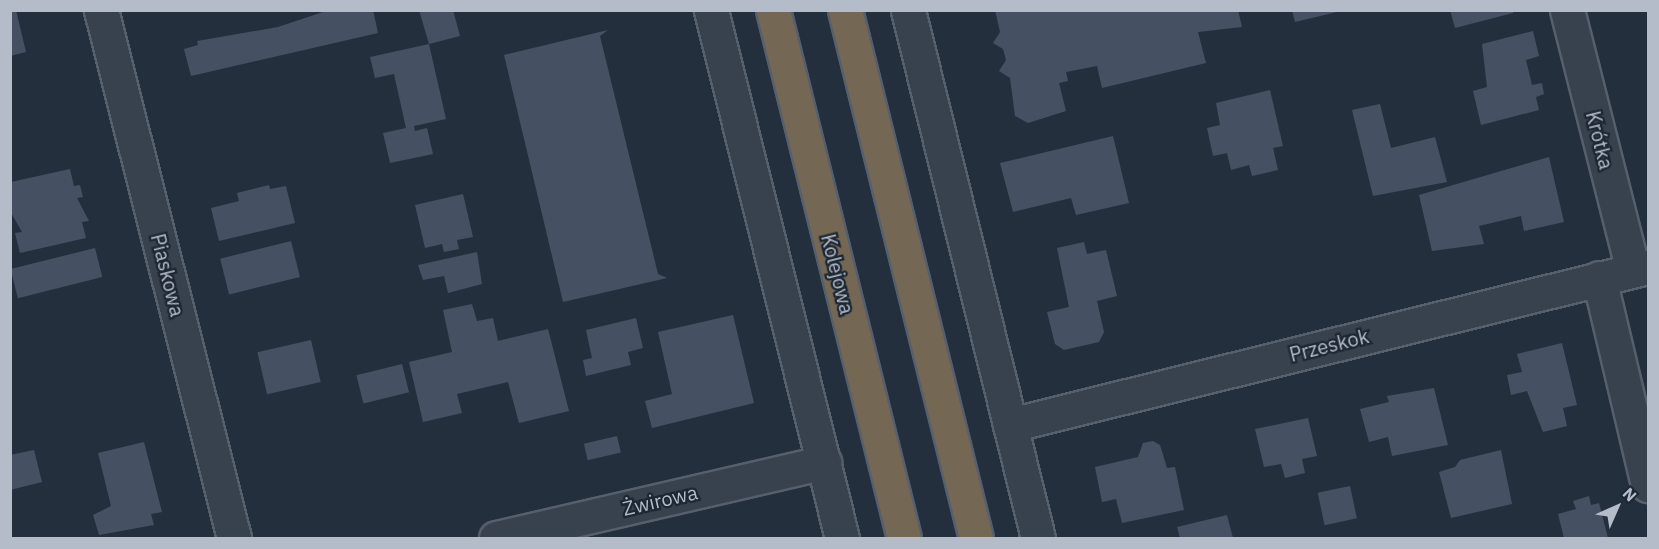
<!DOCTYPE html>
<html>
<head>
<meta charset="utf-8">
<style>
	body { margin:0 }
	#map { position:relative; width:1659px; height:549px; overflow:hidden; background:#242f3e; font-family:"IBM Plex Sans",sans-serif }
	div>[style] { position:absolute }
	.building>* { inset:0; background:#455162; transform-origin:0 0 }
	.roads { filter:drop-shadow(2px 0 #565f6c) drop-shadow(-2px 0 #565f6c) drop-shadow(0 2px #565f6c) drop-shadow(0 -2px #565f6c) }
	.minor>* { height:33px; margin:-16.5px; padding:0 16.5px; transform-origin:16.5px; border-radius:16.5px; background:#38414e }
	.highway>* { height:33px; margin:-16.5px; padding:0 16.5px; transform-origin:16.5px; border-radius:16.5px; background:#746855 }
	span { translate:-50% -50%; white-space:nowrap; text-align:center; line-height:1.15; -webkit-text-stroke:4.5px #1d2633; paint-order:stroke }
	.street-label { font-size:20px; color:#b4bcc9 }
	.frame { position:absolute; inset:0; border:12px solid #b4bcc9; pointer-events:none }
	.north { position:absolute; left:1587px; top:477px; width:60px; height:60px; -webkit-text-stroke:4px #1d2633; paint-order:stroke; rotate:45deg; font-size:16px; font-weight:700; line-height:24px; text-align:center; color:#b4bcc9 }
	.north::after { content:''; display:block; margin:auto; width:21px; height:27px; background:#b4bcc9; clip-path:polygon(50% 0,100% 100%,50% 72%,0 100%) }
</style>
</head>
<body>
<div id="map">
	<div class="building">
		<i style="clip-path:polygon(10px 10px,16px 10px,26px 52px,10px 56px)"></i>
		<i style="clip-path:polygon(329px 10px,373px 10px,378px 33px,191px 76px,184px 49px,198px 45px,197px 41px,278px 27px)"></i>
		<i style="clip-path:polygon(419px 10px,453px 10px,460px 36px,429px 44px)"></i>
		<i style="clip-path:polygon(995px 10px,1238px 10px,1242px 27px,1198px 32px,1206px 63px,1102px 88px,1097px 66px,1066px 72px,1068px 81px,1059px 83px,1066px 111px,1028px 123px,1015px 116px,1010px 78px,999px 71px,1006px 60px,1003px 49px,993px 43px,1000px 32px)"></i>
		<i style="clip-path:polygon(1292px 10px,1341px 10px,1341px 11px,1295px 22px)"></i>
		<i style="clip-path:polygon(1450px 10px,1513px 10px,1513px 13px,1455px 28px)"></i>
		<i style="clip-path:polygon(608px 30px,600px 36px,658px 274px,667px 278px,563px 302px,504px 55px)"></i>
		<i style="clip-path:polygon(1533px 31px,1539px 56px,1526px 60px,1532px 85px,1542px 83px,1544px 94px,1536px 97px,1539px 110px,1481px 125px,1473px 91px,1487px 87px,1482px 44px)"></i>
		<i style="clip-path:polygon(429px 44px,446px 119px,414px 126px,415px 131px,427px 128px,433px 154px,390px 163px,383px 133px,406px 128px,394px 74px,375px 78px,370px 57px)"></i>
		<i style="clip-path:polygon(1270px 90px,1283px 146px,1273px 148px,1278px 170px,1252px 176px,1249px 165px,1231px 170px,1227px 153px,1213px 156px,1207px 128px,1220px 125px,1216px 103px)"></i>
		<i style="clip-path:polygon(1380px 104px,1391px 148px,1435px 137px,1447px 182px,1373px 196px,1352px 110px)"></i>
		<i style="clip-path:polygon(1113px 136px,1129px 203px,1076px 215px,1071px 198px,1013px 212px,1000px 163px)"></i>
		<i style="clip-path:polygon(1549px 157px,1564px 222px,1524px 231px,1521px 216px,1479px 226px,1484px 244px,1432px 251px,1419px 195px)"></i>
		<i style="clip-path:polygon(70px 169px,74px 186px,80px 185px,83px 197px,77px 198px,89px 221px,82px 222px,86px 238px,20px 253px,15px 233px,22px 232px,10px 211px,11px 182px)"></i>
		<i style="clip-path:polygon(269px 185px,270px 189px,286px 186px,295px 223px,219px 241px,211px 208px,239px 201px,237px 193px)"></i>
		<i style="clip-path:polygon(463px 194px,473px 237px,457px 240px,459px 249px,444px 252px,442px 244px,425px 248px,415px 205px)"></i>
		<i style="left:291px;top:241px;width:37px;height:73px;rotate:76deg"></i>
		<i style="clip-path:polygon(1084px 242px,1087px 254px,1106px 250px,1117px 296px,1097px 301px,1104px 332px,1099px 342px,1064px 350px,1055px 344px,1047px 312px,1069px 307px,1057px 248px)"></i>
		<i style="left:95px;top:248px;width:30px;height:87px;rotate:76deg"></i>
		<i style="clip-path:polygon(477px 252px,482px 284px,448px 293px,444px 276px,423px 280px,418px 265px)"></i>
		<i style="clip-path:polygon(472px 304px,477px 321px,493px 318px,498px 341px,548px 329px,569px 411px,519px 423px,508px 382px,457px 394px,462px 413px,423px 422px,409px 362px,452px 352px,443px 310px)"></i>
		<i style="clip-path:polygon(733px 315px,754px 403px,652px 428px,645px 401px,672px 394px,658px 332px)"></i>
		<i style="clip-path:polygon(636px 318px,643px 348px,628px 352px,631px 365px,586px 376px,583px 360px,592px 358px,586px 330px)"></i>
		<i style="left:311px;top:340px;width:43px;height:55px;rotate:77deg"></i>
		<i style="clip-path:polygon(1562px 343px,1577px 405px,1563px 408px,1567px 426px,1543px 432px,1527px 391px,1511px 395px,1507px 375px,1522px 372px,1517px 354px)"></i>
		<i style="left:402px;top:364px;width:29px;height:47px;rotate:76deg"></i>
		<i style="clip-path:polygon(1434px 388px,1448px 445px,1392px 456px,1388px 437px,1369px 442px,1360px 409px,1389px 402px,1387px 396px)"></i>
		<i style="clip-path:polygon(1308px 418px,1317px 456px,1302px 459px,1305px 473px,1285px 478px,1281px 464px,1264px 467px,1255px 429px)"></i>
		<i style="left:617px;top:436px;width:17px;height:34px;rotate:77deg"></i>
		<i style="clip-path:polygon(1153px 441px,1160px 445px,1167px 468px,1175px 467px,1184px 510px,1122px 523px,1116px 499px,1102px 502px,1095px 467px,1138px 457px,1143px 443px)"></i>
		<i style="clip-path:polygon(144px 442px,162px 512px,151px 514px,154px 525px,99px 535px,93px 515px,111px 506px,98px 453px)"></i>
		<i style="clip-path:polygon(34px 450px,42px 482px,10px 490px,10px 455px)"></i>
		<i style="clip-path:polygon(1501px 450px,1512px 504px,1451px 518px,1439px 472px,1455px 467px,1460px 460px)"></i>
		<i style="left:1350px;top:486px;width:33px;height:33px;rotate:78deg"></i>
		<i style="clip-path:polygon(1589px 496px,1591px 505px,1599px 503px,1608px 538px,1564px 538px,1558px 514px,1576px 509px,1573px 501px)"></i>
		<i style="clip-path:polygon(1227px 515px,1233px 538px,1180px 538px,1177px 527px)"></i>
	</div>
	<div class="roads">
		<div class="minor">
			<i style="left:101px;top:10px;width:544px;rotate:75.86deg"></i>
			<i style="left:711px;top:10px;width:544px;rotate:76.07deg"></i>
			<i style="left:908px;top:10px;width:544px;rotate:76.17deg"></i>
			<i style="left:1567px;top:10px;width:268px;rotate:75.8deg"></i>
			<i style="left:1599px;top:278px;width:213px;rotate:76.7deg"></i>
			<i style="left:1010px;top:425px;width:657px;rotate:-13.91deg"></i>
			<i style="left:496px;top:538px;width:337px;rotate:-13deg"></i>
		</div>
		<div class="highway">
			<i style="left:773px;top:10px;width:544px;rotate:76.07deg"></i>
			<i style="left:845px;top:10px;width:544px;rotate:76.07deg"></i>
		</div>
	</div>
	<div class="street-label">
		<span style="left:1600px;top:140px;rotate:76deg">Krótka</span>
		<span style="left:838px;top:274px;rotate:76deg">Kolejowa</span>
		<span style="left:168px;top:275px;rotate:76deg">Piaskowa</span>
		<span style="left:1329px;top:345px;rotate:-14deg">Przeskok</span>
		<span style="left:660px;top:500px;rotate:-13deg">Żwirowa</span>
	</div>
	<div class="frame"></div>
	<div class="north">N</div>
</div>
</body>
</html>
